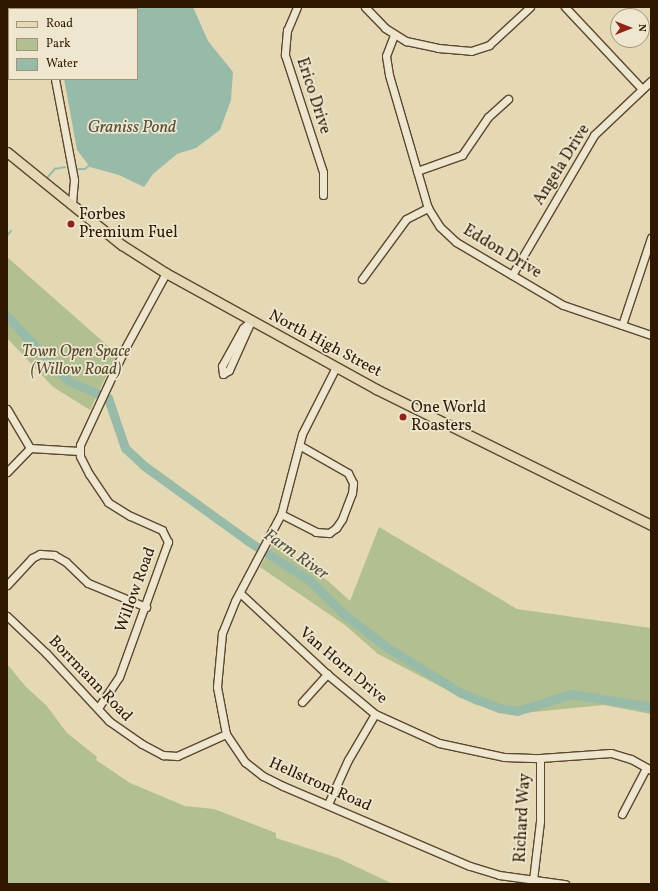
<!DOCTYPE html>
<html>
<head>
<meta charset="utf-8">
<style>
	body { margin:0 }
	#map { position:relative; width:658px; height:891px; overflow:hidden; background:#e5d8b5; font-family:Vollkorn,serif }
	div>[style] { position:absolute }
	.green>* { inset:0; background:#b2bf90 }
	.water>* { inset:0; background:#97bba8 }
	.stream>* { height:1.5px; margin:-0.75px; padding:0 0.75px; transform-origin:0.75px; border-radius:0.75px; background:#97bba8 }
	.river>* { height:9px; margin:-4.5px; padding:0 4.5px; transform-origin:4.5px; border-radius:4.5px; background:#97bba8 }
	.roads { filter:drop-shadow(1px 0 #5c472d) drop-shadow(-1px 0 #5c472d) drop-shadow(0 1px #5c472d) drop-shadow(0 -1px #5c472d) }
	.minor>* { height:7px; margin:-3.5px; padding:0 3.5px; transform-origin:3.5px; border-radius:3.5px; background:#eee6cf }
	.major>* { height:9px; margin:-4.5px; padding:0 4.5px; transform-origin:4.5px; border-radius:4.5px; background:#e5d8b5 }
	.dots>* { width:11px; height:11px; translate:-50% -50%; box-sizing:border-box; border:2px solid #eee6cf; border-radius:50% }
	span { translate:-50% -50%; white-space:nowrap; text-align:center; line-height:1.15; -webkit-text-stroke:3.5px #eee6cf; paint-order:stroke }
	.street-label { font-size:16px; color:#2f1700 }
	.poi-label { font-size:16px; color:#2f1700 }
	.left { translate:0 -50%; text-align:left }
	.park-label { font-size:16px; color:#56492b; font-style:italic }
	.water-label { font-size:17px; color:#53503b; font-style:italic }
	.frame { position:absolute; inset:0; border:8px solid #2f1700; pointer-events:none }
	.legend { position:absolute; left:8px; top:8px; width:130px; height:72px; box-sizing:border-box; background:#eee6cf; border:1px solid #a2937c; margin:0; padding:5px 7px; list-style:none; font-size:12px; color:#2f1700 }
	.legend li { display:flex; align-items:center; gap:8px; height:20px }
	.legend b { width:20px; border:1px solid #a2937c }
	.north { position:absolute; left:610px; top:8px; width:40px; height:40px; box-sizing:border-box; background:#eee6cf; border:1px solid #a2937c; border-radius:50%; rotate:90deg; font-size:11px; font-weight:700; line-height:16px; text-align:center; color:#2f1700 }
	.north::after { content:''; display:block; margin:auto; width:14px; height:18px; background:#8f2418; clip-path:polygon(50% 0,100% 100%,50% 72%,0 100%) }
</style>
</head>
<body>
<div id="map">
	<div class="green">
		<i style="clip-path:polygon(7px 257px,117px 354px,90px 410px,53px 387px,7px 338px)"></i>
		<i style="clip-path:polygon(379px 527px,517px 609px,651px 628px,651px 714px,604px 705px,523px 713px,476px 705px,378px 654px,345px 625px,260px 567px,274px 542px,328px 581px,350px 601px)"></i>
		<i style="clip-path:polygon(7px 664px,26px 687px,46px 705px,67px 733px,97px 757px,96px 760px,130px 783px,185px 806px,214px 809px,276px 833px,276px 838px,338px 858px,393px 884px,7px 884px)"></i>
	</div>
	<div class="water">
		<i style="clip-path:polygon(62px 7px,193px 7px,208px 41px,233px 72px,231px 100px,220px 130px,196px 148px,177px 154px,153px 174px,144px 187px,119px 175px,90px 167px,77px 150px,64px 79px,137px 79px,137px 9px,60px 9px)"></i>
	</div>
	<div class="stream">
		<i style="left:77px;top:169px;width:8px"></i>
		<i style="left:85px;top:169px;width:5px;rotate:-37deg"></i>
		<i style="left:48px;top:177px;width:11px;rotate:-49deg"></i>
		<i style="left:55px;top:169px;width:10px;rotate:-11deg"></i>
		<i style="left:7px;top:236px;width:6px;rotate:-51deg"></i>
	</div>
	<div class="river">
		<i style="left:7px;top:316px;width:78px;rotate:47.1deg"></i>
		<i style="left:60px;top:373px;width:12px;rotate:42deg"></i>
		<i style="left:69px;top:381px;width:43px;rotate:23.6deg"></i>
		<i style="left:108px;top:398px;width:53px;rotate:71.2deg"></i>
		<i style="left:125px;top:448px;width:25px;rotate:43deg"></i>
		<i style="left:143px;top:465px;width:130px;rotate:35.9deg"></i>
		<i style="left:248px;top:541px;width:72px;rotate:32.6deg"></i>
		<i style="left:309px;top:580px;width:50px;rotate:44.2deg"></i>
		<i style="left:345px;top:615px;width:54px;rotate:37.5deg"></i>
		<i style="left:388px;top:648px;width:86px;rotate:31.7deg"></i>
		<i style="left:461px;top:693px;width:41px;rotate:21.5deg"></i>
		<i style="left:499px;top:708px;width:18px;rotate:9deg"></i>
		<i style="left:517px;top:711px;width:57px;rotate:-17.5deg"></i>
		<i style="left:571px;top:694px;width:81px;rotate:9.2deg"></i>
	</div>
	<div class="roads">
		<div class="minor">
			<i style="left:37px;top:7px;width:2px;rotate:63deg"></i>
			<i style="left:297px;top:7px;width:25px;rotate:113deg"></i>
			<i style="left:287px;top:30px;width:25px;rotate:95deg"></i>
			<i style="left:285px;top:55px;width:123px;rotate:72deg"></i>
			<i style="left:323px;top:172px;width:23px;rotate:90deg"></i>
			<i style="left:365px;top:7px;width:29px;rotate:46deg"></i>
			<i style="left:385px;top:28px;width:25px;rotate:32deg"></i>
			<i style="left:406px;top:41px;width:33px;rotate:12deg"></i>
			<i style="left:438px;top:48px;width:33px;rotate:5deg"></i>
			<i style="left:471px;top:51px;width:19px;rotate:-18deg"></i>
			<i style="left:489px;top:45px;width:56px;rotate:-42.8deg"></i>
			<i style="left:565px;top:7px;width:112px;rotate:46.8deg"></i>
			<i style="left:394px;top:35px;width:22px;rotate:111deg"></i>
			<i style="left:386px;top:56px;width:19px;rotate:81deg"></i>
			<i style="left:389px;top:75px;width:139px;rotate:73.7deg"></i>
			<i style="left:428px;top:208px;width:22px;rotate:58deg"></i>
			<i style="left:440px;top:227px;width:22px;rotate:43deg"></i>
			<i style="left:456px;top:242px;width:124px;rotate:30.5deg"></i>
			<i style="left:563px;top:305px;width:93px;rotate:18.8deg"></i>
			<i style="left:55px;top:79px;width:103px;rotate:79.3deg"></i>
			<i style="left:74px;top:180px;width:25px;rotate:95deg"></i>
			<i style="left:417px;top:171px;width:48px;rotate:-19.6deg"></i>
			<i style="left:462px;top:155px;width:46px;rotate:-55.6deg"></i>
			<i style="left:488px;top:117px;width:27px;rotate:-42deg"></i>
			<i style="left:512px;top:275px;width:162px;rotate:-59.6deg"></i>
			<i style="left:594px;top:135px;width:79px;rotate:-43.5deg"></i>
			<i style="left:362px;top:279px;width:74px;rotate:-53.7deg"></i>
			<i style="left:406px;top:219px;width:25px;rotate:-27deg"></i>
			<i style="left:251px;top:321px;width:54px;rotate:114.2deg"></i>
			<i style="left:229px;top:370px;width:7px;rotate:146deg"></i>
			<i style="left:223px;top:374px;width:8px;rotate:-97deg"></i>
			<i style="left:222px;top:366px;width:43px;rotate:-61.1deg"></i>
			<i style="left:243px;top:328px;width:11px;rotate:-41deg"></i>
			<i style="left:622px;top:325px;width:92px;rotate:-71.6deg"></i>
			<i style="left:336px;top:367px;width:75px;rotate:116.9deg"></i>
			<i style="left:302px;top:434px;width:83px;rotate:104.7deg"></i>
			<i style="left:281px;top:514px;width:98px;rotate:117.9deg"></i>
			<i style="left:235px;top:601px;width:35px;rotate:112deg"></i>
			<i style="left:222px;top:633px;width:54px;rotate:95.3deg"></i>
			<i style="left:217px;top:687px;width:48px;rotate:79.2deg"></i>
			<i style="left:226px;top:734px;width:34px;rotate:56deg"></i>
			<i style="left:245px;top:762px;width:23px;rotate:38deg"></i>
			<i style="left:263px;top:776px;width:22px;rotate:27deg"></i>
			<i style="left:283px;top:786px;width:203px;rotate:23.2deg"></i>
			<i style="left:470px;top:866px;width:30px;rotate:17deg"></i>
			<i style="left:499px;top:875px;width:67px;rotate:7.8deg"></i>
			<i style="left:7px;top:409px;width:45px;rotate:59.5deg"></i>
			<i style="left:30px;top:448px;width:49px;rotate:3.5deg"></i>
			<i style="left:7px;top:472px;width:33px;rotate:-46deg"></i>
			<i style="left:281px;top:514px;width:39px;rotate:27deg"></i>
			<i style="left:316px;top:532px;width:13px;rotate:4deg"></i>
			<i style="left:329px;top:533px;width:9px;rotate:-36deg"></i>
			<i style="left:336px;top:528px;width:11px;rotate:-56deg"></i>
			<i style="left:342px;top:519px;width:28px;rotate:-69deg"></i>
			<i style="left:352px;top:493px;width:10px;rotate:-84deg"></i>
			<i style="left:353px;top:483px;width:11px;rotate:-117deg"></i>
			<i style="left:348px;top:473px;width:56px;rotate:-150.3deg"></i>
			<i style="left:7px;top:585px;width:37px;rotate:-47deg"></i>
			<i style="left:32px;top:558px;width:9px;rotate:-27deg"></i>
			<i style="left:40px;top:554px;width:14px;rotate:4deg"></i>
			<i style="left:54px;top:555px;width:14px;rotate:30deg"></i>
			<i style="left:66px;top:562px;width:30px;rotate:44deg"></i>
			<i style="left:88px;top:583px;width:63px;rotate:22.5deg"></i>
			<i style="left:240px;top:593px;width:119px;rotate:43deg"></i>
			<i style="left:327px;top:674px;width:62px;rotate:39.8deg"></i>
			<i style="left:375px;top:714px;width:70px;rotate:24.4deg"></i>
			<i style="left:439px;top:743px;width:66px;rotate:12.2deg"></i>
			<i style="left:504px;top:757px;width:36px;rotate:2deg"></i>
			<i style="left:540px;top:758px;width:71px;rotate:-4deg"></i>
			<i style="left:611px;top:753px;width:21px;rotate:17deg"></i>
			<i style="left:631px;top:759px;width:23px;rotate:29deg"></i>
			<i style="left:7px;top:616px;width:54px;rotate:43.5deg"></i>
			<i style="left:46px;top:653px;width:93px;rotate:47.2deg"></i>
			<i style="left:109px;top:721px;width:40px;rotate:34.9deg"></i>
			<i style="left:142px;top:744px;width:24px;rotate:28deg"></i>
			<i style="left:163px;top:755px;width:14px;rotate:4deg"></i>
			<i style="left:177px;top:756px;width:54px;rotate:-24.2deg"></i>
			<i style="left:302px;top:702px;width:38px;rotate:-48deg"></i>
			<i style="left:98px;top:708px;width:37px;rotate:-56deg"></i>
			<i style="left:119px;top:677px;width:144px;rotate:-70.1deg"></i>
			<i style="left:168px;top:542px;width:13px;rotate:-117deg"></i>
			<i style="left:162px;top:530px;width:35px;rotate:-156deg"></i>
			<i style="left:130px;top:516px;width:26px;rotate:-148deg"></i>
			<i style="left:108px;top:502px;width:34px;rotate:-124deg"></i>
			<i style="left:89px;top:474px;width:20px;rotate:-117deg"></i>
			<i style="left:80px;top:456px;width:11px;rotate:-90deg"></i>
			<i style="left:80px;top:445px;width:105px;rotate:-65.1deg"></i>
			<i style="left:124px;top:350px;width:88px;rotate:-61.4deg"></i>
			<i style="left:328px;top:804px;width:48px;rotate:-65.6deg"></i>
			<i style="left:348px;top:760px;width:53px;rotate:-59.6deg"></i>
			<i style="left:622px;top:814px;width:52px;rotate:-62.4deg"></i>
			<i style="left:533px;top:880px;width:59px;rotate:-83.2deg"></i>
			<i style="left:540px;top:821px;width:63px;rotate:-90deg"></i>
		</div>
		<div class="major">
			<i style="left:7px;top:152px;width:148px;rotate:39deg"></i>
			<i style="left:122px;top:245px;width:52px;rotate:32.5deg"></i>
			<i style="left:166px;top:273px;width:240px;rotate:28.9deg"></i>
			<i style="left:376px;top:389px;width:307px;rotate:26.3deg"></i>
		</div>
	</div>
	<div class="dots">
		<i style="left:71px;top:224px;background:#8f2418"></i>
		<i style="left:403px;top:417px;background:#8f2418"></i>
	</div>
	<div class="street-label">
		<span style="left:313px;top:96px;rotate:72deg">Erico Drive</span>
		<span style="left:562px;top:165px;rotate:-58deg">Angela Drive</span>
		<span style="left:502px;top:252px;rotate:31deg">Eddon Drive</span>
		<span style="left:325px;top:344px;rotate:28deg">North High Street</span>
		<span style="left:136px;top:590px;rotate:-70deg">Willow Road</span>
		<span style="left:343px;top:666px;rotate:40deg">Van Horn Drive</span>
		<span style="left:90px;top:679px;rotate:46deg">Borrmann Road</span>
		<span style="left:320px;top:785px;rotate:24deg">Hellstrom Road</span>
		<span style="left:523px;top:818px;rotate:-87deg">Richard Way</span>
	</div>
	<div class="poi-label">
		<span class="left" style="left:79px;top:224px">Forbes<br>Premium Fuel</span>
		<span class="left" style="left:411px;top:417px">One World<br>Roasters</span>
	</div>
	<div class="park-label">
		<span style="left:76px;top:361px">Town Open Space<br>(Willow Road)</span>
	</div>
	<div class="water-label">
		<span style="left:132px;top:128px">Graniss Pond</span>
		<span style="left:296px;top:555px;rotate:35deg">Farm River</span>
	</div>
	<div class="frame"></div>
	<ul class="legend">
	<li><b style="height:5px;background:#e5d8b5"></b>Road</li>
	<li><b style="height:11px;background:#b2bf90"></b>Park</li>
	<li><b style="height:11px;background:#97bba8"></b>Water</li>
	</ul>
	<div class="north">N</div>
</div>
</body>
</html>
